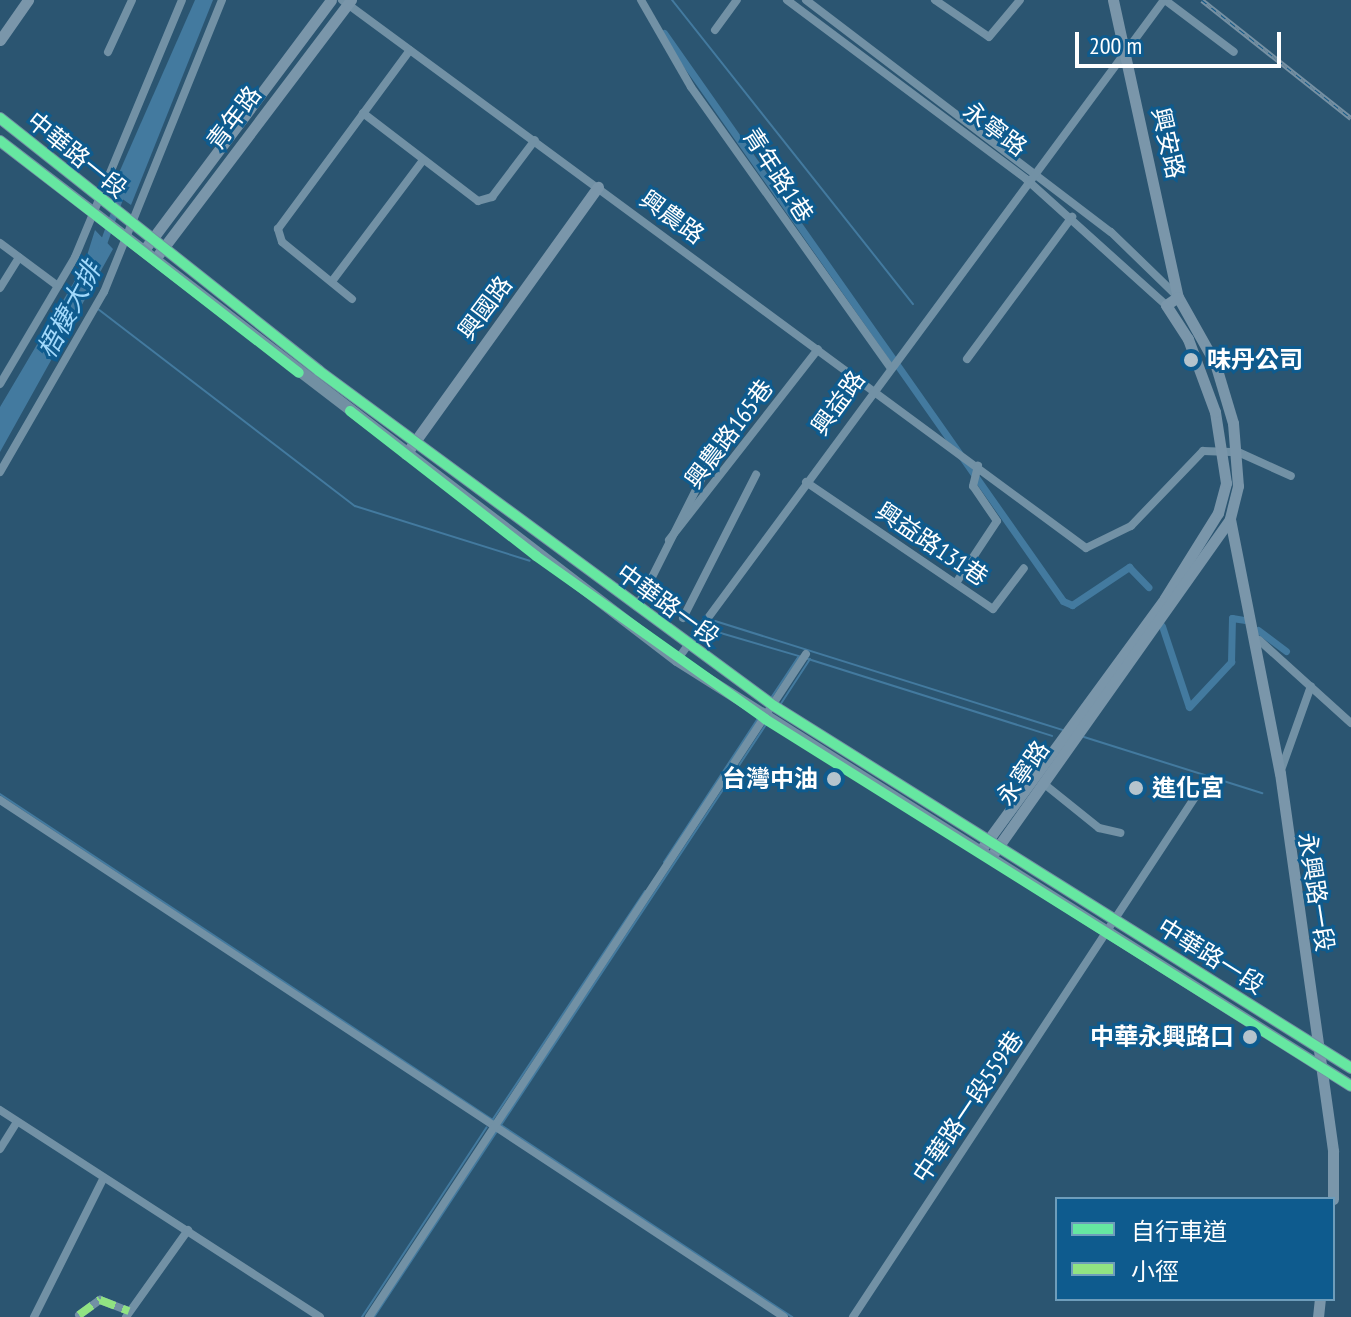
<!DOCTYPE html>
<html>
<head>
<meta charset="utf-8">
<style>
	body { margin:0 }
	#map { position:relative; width:1351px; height:1317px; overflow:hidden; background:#2b5571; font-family:"PT Sans Narrow","Noto Sans TC",sans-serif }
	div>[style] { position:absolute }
	.water>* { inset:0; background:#437a9f }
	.stream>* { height:2px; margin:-1px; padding:0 1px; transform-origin:1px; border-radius:1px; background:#437a9f }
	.canal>* { height:7px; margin:-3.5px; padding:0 3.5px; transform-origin:3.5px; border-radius:3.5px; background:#437a9f }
	.street>* { height:8px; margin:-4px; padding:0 4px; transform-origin:4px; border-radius:4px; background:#7291a5 }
	.secondary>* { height:11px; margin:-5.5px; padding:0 5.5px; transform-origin:5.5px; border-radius:5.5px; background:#7a96aa }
	.primary>* { height:12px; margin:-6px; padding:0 6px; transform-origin:6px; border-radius:6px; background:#7290a3 }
	.rail>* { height:5px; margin-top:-2.5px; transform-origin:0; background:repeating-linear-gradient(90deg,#0e5b8e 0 6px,#7691a4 0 12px); box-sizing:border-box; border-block:2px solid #7691a4 }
	.quiet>* { height:8px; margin-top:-4px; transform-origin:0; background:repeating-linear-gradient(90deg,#91e382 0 16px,transparent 0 24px) }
	.cycleway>* { height:10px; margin:-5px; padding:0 5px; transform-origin:5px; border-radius:5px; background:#66e7a1 }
	.dots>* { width:22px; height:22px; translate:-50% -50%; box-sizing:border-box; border:4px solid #0e5b8e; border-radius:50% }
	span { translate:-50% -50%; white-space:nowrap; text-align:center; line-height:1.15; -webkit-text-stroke:6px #0e5b8e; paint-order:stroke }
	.street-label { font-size:24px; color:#fff }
	.poi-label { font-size:24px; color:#fff; font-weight:700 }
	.left { translate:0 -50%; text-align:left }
	.right { translate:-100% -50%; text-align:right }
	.water-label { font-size:26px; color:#a2d9fb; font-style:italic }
	.legend { position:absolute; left:1055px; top:1197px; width:280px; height:104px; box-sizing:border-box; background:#0e5b8e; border:2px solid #6e9dbb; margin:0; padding:10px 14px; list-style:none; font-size:24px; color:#fff }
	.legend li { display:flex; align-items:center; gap:16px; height:40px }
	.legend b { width:40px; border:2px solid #6e9dbb }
	.scale { position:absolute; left:1075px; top:32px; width:206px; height:36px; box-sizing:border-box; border:4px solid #fff; border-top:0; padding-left:10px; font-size:24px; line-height:28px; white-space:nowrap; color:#fff; -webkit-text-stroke:6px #0e5b8e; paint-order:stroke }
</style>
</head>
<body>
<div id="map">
	<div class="water">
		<i style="clip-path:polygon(195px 0,213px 0,131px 205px,111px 191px)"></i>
		<i style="clip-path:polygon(95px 230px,113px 249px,0 452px,0 407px,84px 265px)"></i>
	</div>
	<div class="stream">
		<i style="left:672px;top:0;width:388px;rotate:51.6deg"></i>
		<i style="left:98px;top:309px;width:324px;rotate:37.5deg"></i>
		<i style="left:355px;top:506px;width:183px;rotate:17.4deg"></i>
		<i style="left:715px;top:621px;width:364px;rotate:17.4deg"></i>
		<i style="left:707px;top:629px;width:96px;rotate:16.4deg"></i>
		<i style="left:805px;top:658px;width:259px;rotate:17.5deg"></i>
		<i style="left:771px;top:698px;width:50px;rotate:-56.3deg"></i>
		<i style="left:780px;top:705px;width:55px;rotate:-56.9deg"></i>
		<i style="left:1084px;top:737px;width:187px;rotate:17.5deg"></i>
		<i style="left:0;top:794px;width:595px;rotate:33.48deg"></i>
		<i style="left:664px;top:862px;width:173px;rotate:-56.8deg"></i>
		<i style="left:493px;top:1119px;width:274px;rotate:-56.3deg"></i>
		<i style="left:501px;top:1125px;width:349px;rotate:33.4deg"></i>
		<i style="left:501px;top:1125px;width:482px;rotate:-56.5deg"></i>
		<i style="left:362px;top:1317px;width:227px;rotate:-56.7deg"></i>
		<i style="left:374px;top:1317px;width:224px;rotate:-56.5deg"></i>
	</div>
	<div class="canal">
		<i style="left:664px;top:33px;width:694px;rotate:54.91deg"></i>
		<i style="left:1063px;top:601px;width:10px;rotate:24deg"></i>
		<i style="left:1072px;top:605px;width:69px;rotate:-33.7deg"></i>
		<i style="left:1129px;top:567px;width:28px;rotate:46deg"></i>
		<i style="left:101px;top:249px;width:63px;rotate:-70.4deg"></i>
		<i style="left:1162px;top:626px;width:85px;rotate:71.6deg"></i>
		<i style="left:1189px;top:707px;width:62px;rotate:-47deg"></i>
		<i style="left:1231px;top:662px;width:44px;rotate:-88.7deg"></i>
		<i style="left:1232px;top:618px;width:12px;rotate:9deg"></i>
		<i style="left:1258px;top:630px;width:35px;rotate:37deg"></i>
	</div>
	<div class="street">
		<i style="left:342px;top:0;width:924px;rotate:36.37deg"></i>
		<i style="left:1086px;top:548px;width:50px;rotate:-26.1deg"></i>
		<i style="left:1131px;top:526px;width:104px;rotate:-46.2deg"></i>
		<i style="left:1203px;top:451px;width:35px;rotate:2deg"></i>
		<i style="left:1238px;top:452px;width:58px;rotate:24.4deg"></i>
		<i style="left:641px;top:0;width:100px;rotate:60.1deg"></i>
		<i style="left:691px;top:87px;width:344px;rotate:54.6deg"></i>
		<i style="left:787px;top:0;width:299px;rotate:36.8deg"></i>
		<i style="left:1026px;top:179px;width:188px;rotate:42deg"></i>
		<i style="left:806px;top:0;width:383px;rotate:37.3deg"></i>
		<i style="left:1111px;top:232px;width:92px;rotate:44.1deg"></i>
		<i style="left:935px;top:0;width:65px;rotate:34.4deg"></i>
		<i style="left:989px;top:37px;width:48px;rotate:-50deg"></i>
		<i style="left:1165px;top:0;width:86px;rotate:37deg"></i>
		<i style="left:715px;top:30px;width:37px;rotate:-54deg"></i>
		<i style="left:108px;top:52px;width:57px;rotate:-65.2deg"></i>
		<i style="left:363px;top:113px;width:145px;rotate:37.4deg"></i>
		<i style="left:478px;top:201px;width:15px;rotate:-16deg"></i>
		<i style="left:492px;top:197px;width:71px;rotate:-53deg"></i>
		<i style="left:0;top:243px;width:72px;rotate:36.6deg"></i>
		<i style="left:333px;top:280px;width:150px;rotate:-53.1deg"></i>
		<i style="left:0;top:288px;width:36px;rotate:-58deg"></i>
		<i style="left:352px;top:299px;width:90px;rotate:-140.8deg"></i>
		<i style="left:282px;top:242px;width:14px;rotate:-107deg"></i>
		<i style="left:278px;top:229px;width:222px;rotate:-53.6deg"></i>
		<i style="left:967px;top:359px;width:177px;rotate:-53.5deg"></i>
		<i style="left:0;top:384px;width:147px;rotate:-59.4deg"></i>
		<i style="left:75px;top:257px;width:278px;rotate:-67.4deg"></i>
		<i style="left:0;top:472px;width:208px;rotate:-60deg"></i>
		<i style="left:104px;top:292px;width:315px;rotate:-68deg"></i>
		<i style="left:806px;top:482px;width:226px;rotate:34.2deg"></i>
		<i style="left:993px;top:609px;width:51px;rotate:-52.9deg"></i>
		<i style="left:669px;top:540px;width:242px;rotate:-52deg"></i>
		<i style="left:956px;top:583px;width:74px;rotate:-56.5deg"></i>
		<i style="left:997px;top:521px;width:42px;rotate:-124.4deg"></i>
		<i style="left:973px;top:486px;width:21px;rotate:-76deg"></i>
		<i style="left:637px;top:607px;width:176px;rotate:-63.3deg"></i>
		<i style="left:683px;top:618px;width:161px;rotate:-63deg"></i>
		<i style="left:1259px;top:640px;width:124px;rotate:42.1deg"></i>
		<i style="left:677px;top:660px;width:820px;rotate:-53.58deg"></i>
		<i style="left:1280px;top:773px;width:92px;rotate:-70.4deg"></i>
		<i style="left:1043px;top:783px;width:72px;rotate:38.8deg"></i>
		<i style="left:1099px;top:828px;width:22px;rotate:13deg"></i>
		<i style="left:0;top:800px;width:939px;rotate:33.4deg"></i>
		<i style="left:0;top:1110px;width:381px;rotate:32.9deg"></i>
		<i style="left:0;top:1149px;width:32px;rotate:-58deg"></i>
		<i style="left:79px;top:1315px;width:26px;rotate:-36deg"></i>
		<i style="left:100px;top:1300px;width:31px;rotate:21deg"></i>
		<i style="left:34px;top:1317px;width:154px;rotate:-63.4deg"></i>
		<i style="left:126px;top:1317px;width:107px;rotate:-54.5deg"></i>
		<i style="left:369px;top:1317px;width:794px;rotate:-56.61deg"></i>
		<i style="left:853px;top:1317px;width:644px;rotate:-56.66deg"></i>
	</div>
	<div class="secondary">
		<i style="left:1113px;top:0;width:304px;rotate:77.7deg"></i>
		<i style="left:1178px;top:297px;width:76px;rotate:60.7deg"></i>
		<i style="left:1215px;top:363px;width:63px;rotate:73.3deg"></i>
		<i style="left:1233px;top:423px;width:63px;rotate:85.5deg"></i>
		<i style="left:1238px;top:486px;width:34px;rotate:104deg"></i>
		<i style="left:1230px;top:519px;width:259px;rotate:78.9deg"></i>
		<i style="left:1280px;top:773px;width:382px;rotate:82deg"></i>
		<i style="left:1333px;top:1151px;width:48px;rotate:90deg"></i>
		<i style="left:0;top:40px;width:49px;rotate:-55deg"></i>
		<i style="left:147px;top:246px;width:307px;rotate:-53.2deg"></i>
		<i style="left:158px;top:255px;width:320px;rotate:-52.9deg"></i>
		<i style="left:406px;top:454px;width:329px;rotate:-54.3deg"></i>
		<i style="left:983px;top:847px;width:308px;rotate:-53.8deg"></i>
		<i style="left:1165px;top:598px;width:100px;rotate:-58.1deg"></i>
		<i style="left:1218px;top:513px;width:31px;rotate:-75deg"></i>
		<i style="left:1226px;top:483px;width:72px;rotate:-98.8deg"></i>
		<i style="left:1215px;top:412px;width:78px;rotate:-110.3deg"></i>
		<i style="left:1188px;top:339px;width:40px;rotate:-122.9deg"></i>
		<i style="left:1166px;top:305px;width:14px;rotate:-34deg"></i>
		<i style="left:993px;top:854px;width:410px;rotate:-54.7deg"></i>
		<i style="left:1318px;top:1317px;width:18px;rotate:-84deg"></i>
	</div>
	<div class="primary">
		<i style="left:0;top:118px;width:407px;rotate:38.4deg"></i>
		<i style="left:319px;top:371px;width:565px;rotate:36.36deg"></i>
		<i style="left:774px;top:706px;width:681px;rotate:32.1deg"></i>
		<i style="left:0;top:141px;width:853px;rotate:37.47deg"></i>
		<i style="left:677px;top:660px;width:797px;rotate:32.29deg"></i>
	</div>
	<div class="rail">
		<i style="left:1202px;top:0;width:190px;rotate:38.4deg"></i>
	</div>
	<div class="quiet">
		<i style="left:79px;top:1315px;width:26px;rotate:-36deg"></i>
		<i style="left:100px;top:1300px;width:31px;rotate:21deg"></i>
	</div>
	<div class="cycleway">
		<i style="left:0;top:118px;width:407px;rotate:38.4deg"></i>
		<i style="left:319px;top:371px;width:565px;rotate:36.36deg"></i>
		<i style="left:774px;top:706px;width:681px;rotate:32.1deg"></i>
		<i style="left:0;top:141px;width:378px;rotate:37.8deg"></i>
		<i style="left:350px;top:411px;width:236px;rotate:37.9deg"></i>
		<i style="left:536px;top:556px;width:281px;rotate:35.4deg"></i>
		<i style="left:765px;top:719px;width:691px;rotate:32.06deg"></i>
	</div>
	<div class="dots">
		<i style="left:1191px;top:360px;background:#b5c4cd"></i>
		<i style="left:834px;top:779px;background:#b5c4cd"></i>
		<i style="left:1136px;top:788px;background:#b5c4cd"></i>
		<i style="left:1250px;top:1037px;background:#b5c4cd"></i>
	</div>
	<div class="street-label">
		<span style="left:234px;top:118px;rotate:-53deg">青年路</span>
		<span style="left:995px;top:129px;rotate:37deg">永寧路</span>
		<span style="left:1168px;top:143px;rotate:77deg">興安路</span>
		<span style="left:77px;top:155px;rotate:39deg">中華路一段</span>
		<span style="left:778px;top:175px;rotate:57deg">青年路1巷</span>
		<span style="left:672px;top:217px;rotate:36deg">興農路</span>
		<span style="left:485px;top:308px;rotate:-53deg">興國路</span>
		<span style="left:838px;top:403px;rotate:-54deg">興益路</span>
		<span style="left:729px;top:434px;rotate:-53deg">興農路165巷</span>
		<span style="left:932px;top:544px;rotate:34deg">興益路131巷</span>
		<span style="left:668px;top:605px;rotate:36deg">中華路一段</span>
		<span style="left:1023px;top:773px;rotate:-55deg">永寧路</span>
		<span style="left:1316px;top:892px;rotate:81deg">永興路一段</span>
		<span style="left:1211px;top:956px;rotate:32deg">中華路一段</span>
		<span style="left:968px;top:1107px;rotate:-56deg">中華路一段559巷</span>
	</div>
	<div class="poi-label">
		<span class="left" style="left:1207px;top:360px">味丹公司</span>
		<span class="right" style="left:818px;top:779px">台灣中油</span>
		<span class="left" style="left:1152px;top:788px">進化宮</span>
		<span class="right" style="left:1234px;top:1037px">中華永興路口</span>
	</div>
	<div class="water-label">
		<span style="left:69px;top:310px;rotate:-62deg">梧棲大排</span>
	</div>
	<ul class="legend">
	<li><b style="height:10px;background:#66e7a1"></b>自行車道</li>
	<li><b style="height:10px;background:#91e382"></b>小徑</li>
	</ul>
	<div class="scale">200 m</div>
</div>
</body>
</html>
